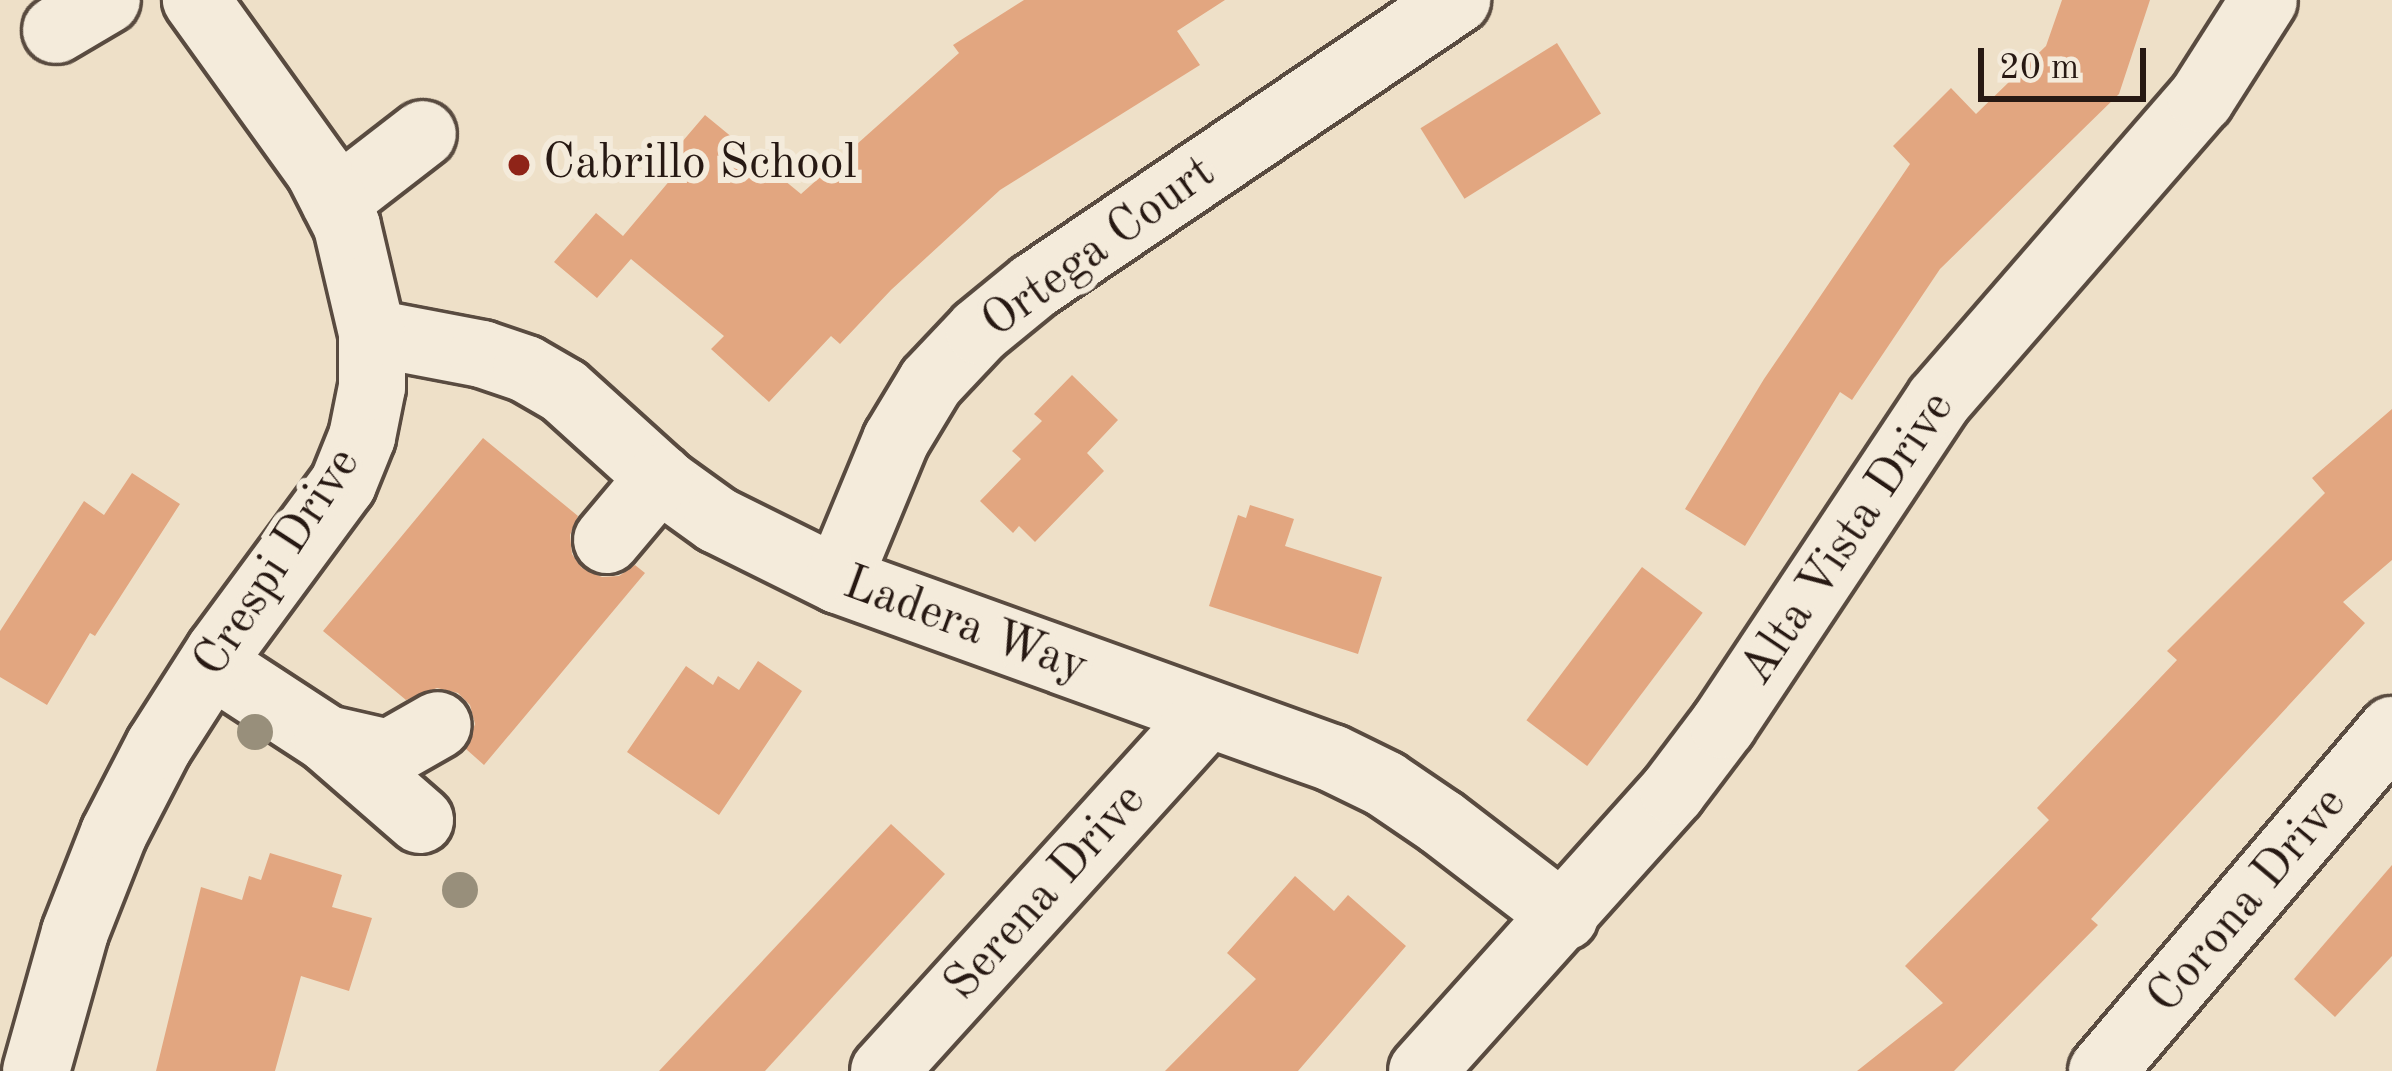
<!DOCTYPE html>
<html>
<head>
<meta charset="utf-8">
<style>
	body { margin:0 }
	#map { position:relative; width:2392px; height:1071px; overflow:hidden; background:#eee0c8; font-family:"Old Standard TT",serif }
	div>[style] { position:absolute }
	.building>* { inset:0; background:#e2a680; transform-origin:0 0 }
	.roads { filter:drop-shadow(3px 0 #594b40) drop-shadow(-3px 0 #594b40) drop-shadow(0 3px #594b40) drop-shadow(0 -3px #594b40) }
	.minor>* { height:66px; margin:-33px; padding:0 33px; transform-origin:33px; border-radius:33px; background:#f4ebdb }
	.trees>* { width:36px; height:36px; margin:-18px; border-radius:50%; background:#988f7b }
	.dots>* { width:33px; height:33px; translate:-50% -50%; box-sizing:border-box; border:6px solid #f4ebdb; border-radius:50% }
	span { translate:-50% -50%; white-space:nowrap; text-align:center; line-height:1.15; -webkit-text-stroke:12px #f4ebdb; paint-order:stroke }
	.poi-label { font-size:48px; color:#271913 }
	.left { translate:0 -50%; text-align:left }
	.street-label { font-size:48px; color:#271913 }
	.scale { position:absolute; left:1978px; top:48px; width:168px; height:54px; box-sizing:border-box; border:6px solid #271913; border-top:0; padding-left:15px; font-size:36px; line-height:42px; white-space:nowrap; color:#271913; -webkit-text-stroke:9px #f4ebdb; paint-order:stroke }
</style>
</head>
<body>
<div id="map">
	<div class="building">
		<i style="clip-path:polygon(1024px 0,1225px 0,1177px 31px,1200px 65px,1000px 190px,891px 290px,840px 344px,831px 336px,769px 402px,711px 349px,724px 336px,631px 259px,597px 298px,554px 262px,596px 213px,623px 236px,682px 166px,670px 156px,705px 115px,801px 194px,959px 53px,953px 45px)"></i>
		<i style="clip-path:polygon(2062px 0,2150px 0,2119px 94px,1940px 269px,1852px 400px,1840px 392px,1745px 546px,1685px 509px,1764px 379px,1910px 164px,1893px 146px,1951px 88px,1976px 114px,2046px 46px)"></i>
		<i style="left:1557px;top:43px;width:83px;height:161px;rotate:58deg"></i>
		<i style="clip-path:polygon(1072px 375px,1118px 420px,1087px 453px,1104px 471px,1035px 542px,1019px 526px,1013px 533px,980px 501px,1021px 459px,1012px 451px,1042px 421px,1034px 414px)"></i>
		<i style="clip-path:polygon(2392px 409px,2392px 560px,2343px 602px,2365px 623px,2091px 919px,2098px 925px,1954px 1071px,1857px 1071px,1943px 1003px,1905px 966px,2049px 820px,2037px 808px,2177px 660px,2167px 651px,2325px 493px,2312px 478px)"></i>
		<i style="clip-path:polygon(483px 438px,578px 516px,570px 535px,572px 554px,582px 568px,602px 577px,619px 576px,635px 565px,645px 573px,484px 765px,466px 749px,475px 724px,470px 705px,458px 693px,437px 688px,406px 700px,323px 631px)"></i>
		<i style="clip-path:polygon(132px 473px,180px 504px,95px 636px,90px 633px,47px 705px,0 677px,0 631px,84px 501px,104px 515px)"></i>
		<i style="clip-path:polygon(1250px 505px,1294px 519px,1285px 546px,1382px 577px,1358px 654px,1209px 606px,1238px 515px,1246px 518px)"></i>
		<i style="left:1642px;top:567px;width:76px;height:192px;rotate:37deg"></i>
		<i style="clip-path:polygon(758px 661px,802px 691px,719px 815px,627px 752px,686px 666px,713px 685px,718px 676px,739px 690px)"></i>
		<i style="clip-path:polygon(891px 824px,945px 874px,765px 1071px,659px 1071px)"></i>
		<i style="clip-path:polygon(270px 853px,342px 875px,332px 907px,372px 918px,349px 991px,301px 976px,275px 1071px,156px 1071px,201px 887px,242px 900px,249px 876px,261px 880px)"></i>
		<i style="clip-path:polygon(2392px 865px,2392px 956px,2335px 1017px,2294px 979px)"></i>
		<i style="clip-path:polygon(1295px 876px,1334px 911px,1348px 895px,1406px 946px,1298px 1071px,1165px 1071px,1256px 979px,1227px 953px)"></i>
	</div>
	<div class="roads">
		<div class="minor">
			<i style="left:56px;top:30px;width:59px;rotate:-30.5deg"></i>
			<i style="left:335px;top:202px;width:111px;rotate:-37.7deg"></i>
			<i style="left:372px;top:333px;width:112px;rotate:10.8deg"></i>
			<i style="left:482px;top:354px;width:46px;rotate:18.8deg"></i>
			<i style="left:526px;top:369px;width:44px;rotate:30.1deg"></i>
			<i style="left:564px;top:391px;width:139px;rotate:42.1deg"></i>
			<i style="left:667px;top:484px;width:62px;rotate:35.8deg"></i>
			<i style="left:717px;top:520px;width:135px;rotate:26.4deg"></i>
			<i style="left:838px;top:580px;width:525px;rotate:19.82deg"></i>
			<i style="left:1332px;top:758px;width:59px;rotate:26.1deg"></i>
			<i style="left:1385px;top:784px;width:68px;rotate:34.2deg"></i>
			<i style="left:1441px;top:822px;width:156px;rotate:37.5deg"></i>
			<i style="left:607px;top:540px;width:82px;rotate:-49.9deg"></i>
			<i style="left:838px;top:580px;width:152px;rotate:-67.5deg"></i>
			<i style="left:896px;top:440px;width:68px;rotate:-58.9deg"></i>
			<i style="left:931px;top:382px;width:70px;rotate:-46.7deg"></i>
			<i style="left:979px;top:331px;width:71px;rotate:-39.3deg"></i>
			<i style="left:1034px;top:286px;width:511px;rotate:-34.06deg"></i>
			<i style="left:212px;top:664px;width:137px;rotate:33.1deg"></i>
			<i style="left:327px;top:739px;width:64px;rotate:12.7deg"></i>
			<i style="left:389px;top:753px;width:56px;rotate:-29.7deg"></i>
			<i style="left:328px;top:740px;width:122px;rotate:41deg"></i>
			<i style="left:36px;top:1071px;width:144px;rotate:-74.3deg"></i>
			<i style="left:75px;top:932px;width:106px;rotate:-68.5deg"></i>
			<i style="left:114px;top:833px;width:98px;rotate:-62.7deg"></i>
			<i style="left:159px;top:746px;width:112px;rotate:-57.4deg"></i>
			<i style="left:219px;top:652px;width:209px;rotate:-53.6deg"></i>
			<i style="left:343px;top:484px;width:51px;rotate:-68deg"></i>
			<i style="left:362px;top:437px;width:51px;rotate:-78.7deg"></i>
			<i style="left:372px;top:387px;width:54px;rotate:-90deg"></i>
			<i style="left:372px;top:333px;width:110px;rotate:-103.2deg"></i>
			<i style="left:347px;top:226px;width:62px;rotate:-117deg"></i>
			<i style="left:319px;top:171px;width:211px;rotate:-125.7deg"></i>
			<i style="left:884px;top:1071px;width:482px;rotate:-47.8deg"></i>
			<i style="left:1422px;top:1071px;width:376px;rotate:-48.1deg"></i>
			<i style="left:1673px;top:791px;width:83px;rotate:-52.9deg"></i>
			<i style="left:1723px;top:725px;width:390px;rotate:-56.4deg"></i>
			<i style="left:1939px;top:400px;width:399px;rotate:-49deg"></i>
			<i style="left:2201px;top:99px;width:117px;rotate:-57.5deg"></i>
			<i style="left:2102px;top:1071px;width:448px;rotate:-49.6deg"></i>
		</div>
	</div>
	<div class="trees">
		<i style="left:255px;top:732px"></i>
		<i style="left:460px;top:890px"></i>
	</div>
	<div class="dots">
		<i style="left:519px;top:165px;background:#8f2418"></i>
	</div>
	<div class="poi-label">
		<span class="left" style="left:543px;top:165px">Cabrillo School</span>
	</div>
	<div class="street-label">
		<span style="left:1099px;top:248px;rotate:-36deg">Ortega Court</span>
		<span style="left:1848px;top:539px;rotate:-56deg">Alta Vista Drive</span>
		<span style="left:278px;top:563px;rotate:-57deg">Crespi Drive</span>
		<span style="left:965px;top:626px;rotate:20deg">Ladera Way</span>
		<span style="left:1046px;top:893px;rotate:-48deg">Serena Drive</span>
		<span style="left:2248px;top:901px;rotate:-50deg">Corona Drive</span>
	</div>
	<div class="scale">20 m</div>
</div>
</body>
</html>
